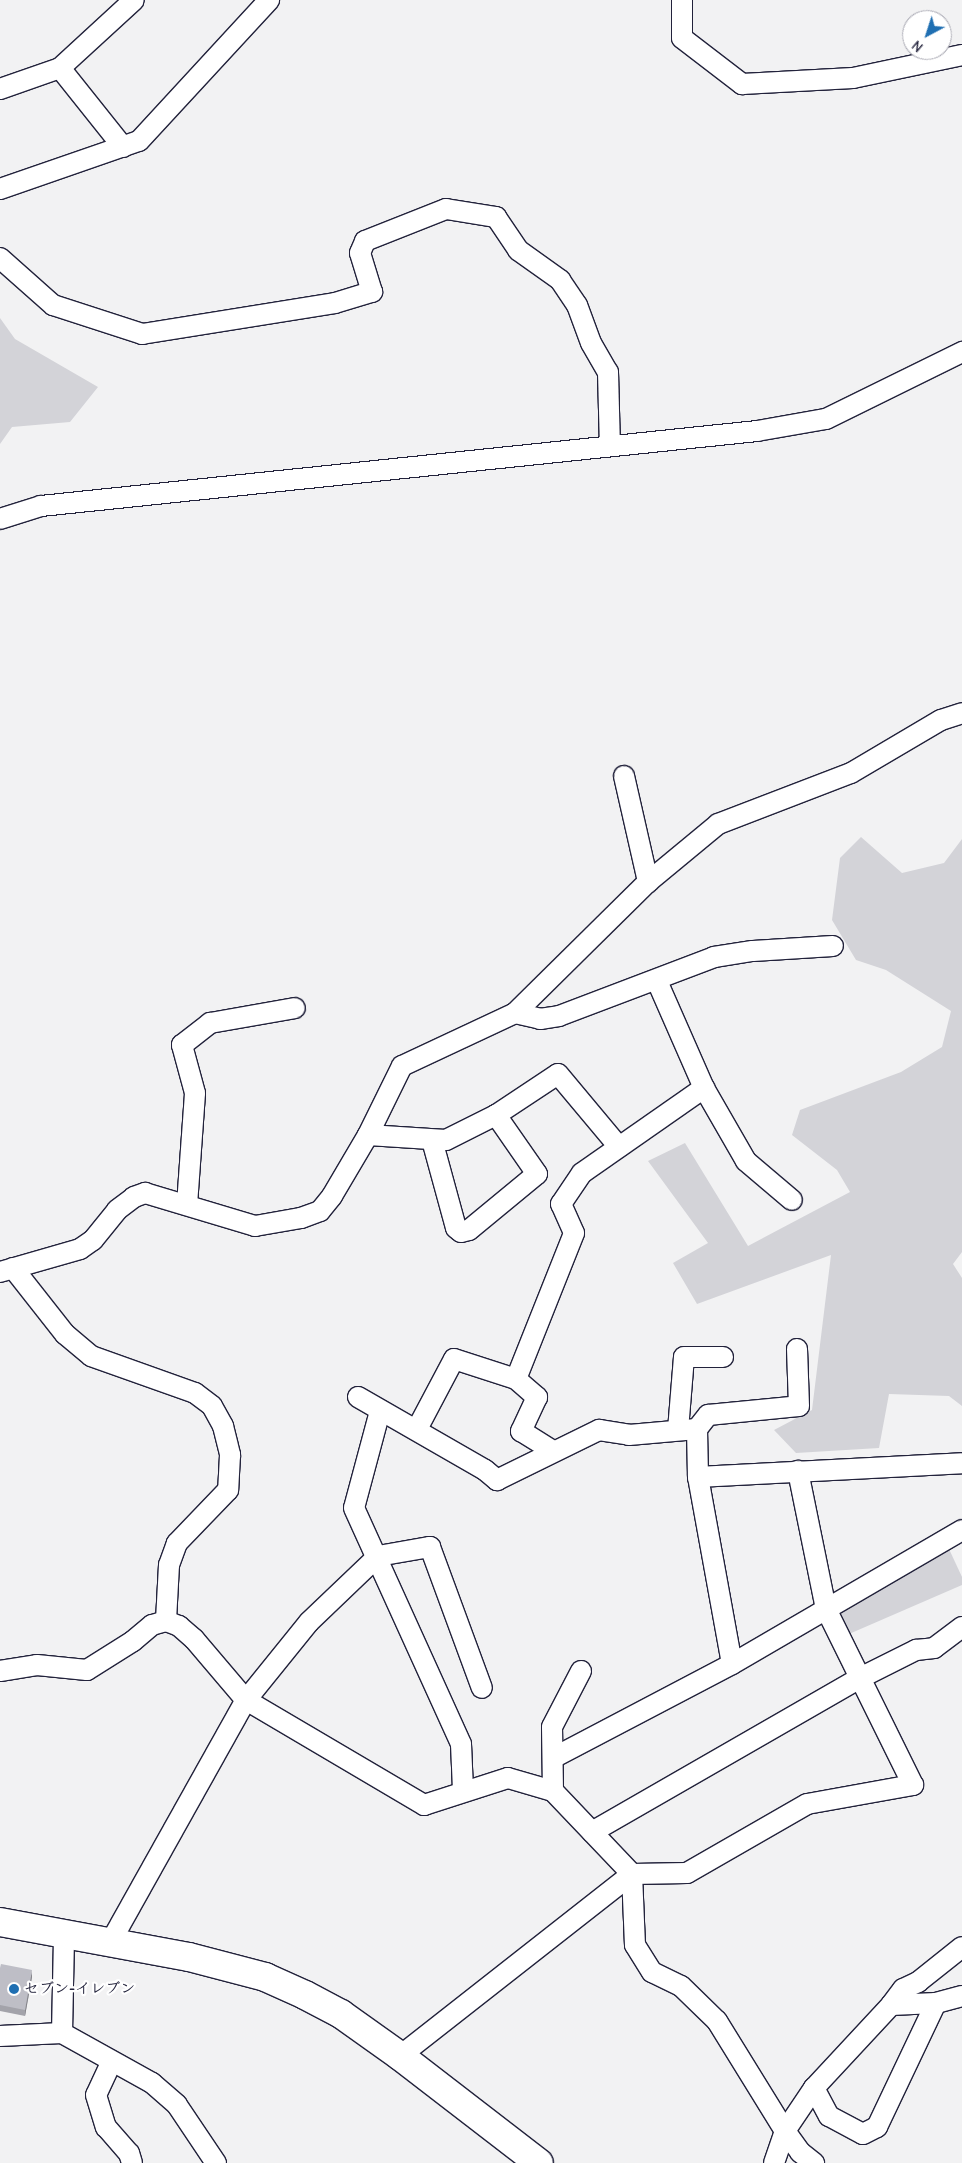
<!DOCTYPE html>
<html>
<head>
<meta charset="utf-8">
<style>
	body { margin:0 }
	#map { position:relative; width:962px; height:2163px; overflow:hidden; background:#f2f2f3; font-family:"Comic Neue","Klee One",sans-serif }
	div>[style] { position:absolute }
	.green>* { inset:0; background:#d3d3d8 }
	.roads { filter:drop-shadow(1px 0 #22223b) drop-shadow(-1px 0 #22223b) drop-shadow(0 1px #22223b) drop-shadow(0 -1px #22223b) }
	.street>* { height:20px; margin:-10px; padding:0 10px; transform-origin:10px; border-radius:10px; background:#fff }
	.secondary>* { height:28px; margin:-14px; padding:0 14px; transform-origin:14px; border-radius:14px; background:#fff }
	.wall>* { inset:0; background:#a3a3aa }
	.shaded-wall>* { inset:0; background:#85858b }
	.building>* { inset:0; background:#bebec6 }
	.dots>* { width:14px; height:14px; translate:-50% -50%; box-sizing:border-box; border:2px solid #fff; border-radius:50% }
	span { translate:-50% -50%; white-space:nowrap; text-align:center; line-height:1.15; -webkit-text-stroke:4.5px #fff; paint-order:stroke }
	.poi-label { font-size:15px; color:#22223b; font-weight:700 }
	.left { translate:0 -50%; text-align:left }
	.north { position:absolute; left:902px; top:10px; width:50px; height:50px; box-sizing:border-box; background:#fff; border:1px solid #a7a7b1; border-radius:50%; rotate:220deg; font-size:14px; font-weight:700; line-height:20px; text-align:center; color:#22223b }
	.north::after { content:''; display:block; margin:auto; width:18px; height:22px; background:#1f6fb2; clip-path:polygon(50% 0,100% 100%,50% 72%,0 100%) }
</style>
</head>
<body>
<div id="map">
	<div class="green">
		<i style="clip-path:polygon(0 318px,15px 339px,98px 387px,70px 422px,12px 427px,0 444px)"></i>
		<i style="clip-path:polygon(861px 837px,902px 873px,944px 863px,962px 839px,962px 1252px,953px 1264px,962px 1278px,962px 1406px,949px 1396px,889px 1394px,879px 1448px,796px 1453px,774px 1430px,812px 1410px,831px 1255px,697px 1304px,673px 1263px,708px 1243px,648px 1161px,685px 1143px,748px 1246px,850px 1192px,837px 1170px,792px 1135px,800px 1110px,901px 1072px,942px 1047px,951px 1011px,886px 970px,856px 960px,832px 920px,840px 858px)"></i>
		<i style="clip-path:polygon(949px 1549px,962px 1577px,962px 1585px,849px 1634px,838px 1609px)"></i>
	</div>
	<div class="roads">
		<div class="street">
			<i style="left:682px;top:0;width:38px;rotate:90deg"></i>
			<i style="left:682px;top:38px;width:76px;rotate:37.5deg"></i>
			<i style="left:742px;top:84px;width:111px;rotate:-3.1deg"></i>
			<i style="left:853px;top:78px;width:111px;rotate:-11.9deg"></i>
			<i style="left:60px;top:68px;width:101px;rotate:51.4deg"></i>
			<i style="left:0;top:89px;width:64px;rotate:-19.3deg"></i>
			<i style="left:60px;top:68px;width:100px;rotate:-42.6deg"></i>
			<i style="left:0;top:189px;width:147px;rotate:-19.1deg"></i>
			<i style="left:139px;top:141px;width:192px;rotate:-47.3deg"></i>
			<i style="left:0;top:258px;width:71px;rotate:41.6deg"></i>
			<i style="left:53px;top:305px;width:94px;rotate:18deg"></i>
			<i style="left:142px;top:334px;width:195px;rotate:-9.1deg"></i>
			<i style="left:335px;top:303px;width:39px;rotate:-17deg"></i>
			<i style="left:372px;top:292px;width:41px;rotate:-107.1deg"></i>
			<i style="left:360px;top:253px;width:13px;rotate:-67deg"></i>
			<i style="left:365px;top:241px;width:87px;rotate:-21.6deg"></i>
			<i style="left:446px;top:209px;width:51px;rotate:9.1deg"></i>
			<i style="left:496px;top:217px;width:40px;rotate:56deg"></i>
			<i style="left:518px;top:250px;width:52px;rotate:35.5deg"></i>
			<i style="left:560px;top:280px;width:30px;rotate:56deg"></i>
			<i style="left:577px;top:305px;width:40px;rotate:69.8deg"></i>
			<i style="left:591px;top:343px;width:34px;rotate:60deg"></i>
			<i style="left:608px;top:372px;width:74px;rotate:88.5deg"></i>
			<i style="left:0;top:519px;width:43px;rotate:-17.6deg"></i>
			<i style="left:41px;top:506px;width:720px;rotate:-5.98deg"></i>
			<i style="left:757px;top:431px;width:70px;rotate:-9.9deg"></i>
			<i style="left:826px;top:419px;width:152px;rotate:-26.2deg"></i>
			<i style="left:624px;top:776px;width:109px;rotate:77.2deg"></i>
			<i style="left:657px;top:981px;width:117px;rotate:66.3deg"></i>
			<i style="left:704px;top:1088px;width:84px;rotate:60.1deg"></i>
			<i style="left:746px;top:1161px;width:60px;rotate:40.3deg"></i>
			<i style="left:515px;top:1013px;width:26px;rotate:13deg"></i>
			<i style="left:540px;top:1019px;width:19px;rotate:-9deg"></i>
			<i style="left:559px;top:1016px;width:166px;rotate:-20.8deg"></i>
			<i style="left:714px;top:957px;width:39px;rotate:-9deg"></i>
			<i style="left:753px;top:951px;width:80px;rotate:-3.6deg"></i>
			<i style="left:368px;top:1135px;width:78px;rotate:3.7deg"></i>
			<i style="left:446px;top:1140px;width:56px;rotate:-26.6deg"></i>
			<i style="left:496px;top:1115px;width:74px;rotate:-33.5deg"></i>
			<i style="left:558px;top:1074px;width:95px;rotate:50.1deg"></i>
			<i style="left:432px;top:1140px;width:91px;rotate:74.7deg"></i>
			<i style="left:456px;top:1228px;width:6px;rotate:39deg"></i>
			<i style="left:461px;top:1232px;width:8px;rotate:-14deg"></i>
			<i style="left:469px;top:1230px;width:88px;rotate:-39.5deg"></i>
			<i style="left:537px;top:1174px;width:72px;rotate:-124.8deg"></i>
			<i style="left:187px;top:1205px;width:112px;rotate:-85.9deg"></i>
			<i style="left:195px;top:1093px;width:50px;rotate:-105.2deg"></i>
			<i style="left:182px;top:1045px;width:36px;rotate:-38deg"></i>
			<i style="left:210px;top:1023px;width:86px;rotate:-10deg"></i>
			<i style="left:13px;top:1268px;width:84px;rotate:51.8deg"></i>
			<i style="left:65px;top:1334px;width:34px;rotate:40deg"></i>
			<i style="left:91px;top:1356px;width:110px;rotate:19.6deg"></i>
			<i style="left:195px;top:1393px;width:21px;rotate:37deg"></i>
			<i style="left:212px;top:1406px;width:23px;rotate:61deg"></i>
			<i style="left:223px;top:1426px;width:30px;rotate:76deg"></i>
			<i style="left:230px;top:1455px;width:35px;rotate:93deg"></i>
			<i style="left:228px;top:1490px;width:74px;rotate:133.9deg"></i>
			<i style="left:177px;top:1543px;width:23px;rotate:110deg"></i>
			<i style="left:169px;top:1565px;width:56px;rotate:93.1deg"></i>
			<i style="left:0;top:1272px;width:83px;rotate:-16deg"></i>
			<i style="left:80px;top:1249px;width:16px;rotate:-35deg"></i>
			<i style="left:93px;top:1240px;width:38px;rotate:-51deg"></i>
			<i style="left:117px;top:1210px;width:21px;rotate:-37deg"></i>
			<i style="left:134px;top:1197px;width:12px;rotate:-20deg"></i>
			<i style="left:145px;top:1193px;width:115px;rotate:16.7deg"></i>
			<i style="left:255px;top:1226px;width:47px;rotate:-9.9deg"></i>
			<i style="left:301px;top:1218px;width:20px;rotate:-20deg"></i>
			<i style="left:320px;top:1211px;width:19px;rotate:-51deg"></i>
			<i style="left:332px;top:1196px;width:71px;rotate:-59.5deg"></i>
			<i style="left:368px;top:1135px;width:77px;rotate:-63.8deg"></i>
			<i style="left:402px;top:1066px;width:125px;rotate:-25.1deg"></i>
			<i style="left:515px;top:1013px;width:187px;rotate:-44.6deg"></i>
			<i style="left:648px;top:882px;width:91px;rotate:-39.6deg"></i>
			<i style="left:718px;top:824px;width:142px;rotate:-21deg"></i>
			<i style="left:851px;top:773px;width:104px;rotate:-30.5deg"></i>
			<i style="left:941px;top:720px;width:22px;rotate:-18deg"></i>
			<i style="left:516px;top:1379px;width:157px;rotate:-68.3deg"></i>
			<i style="left:574px;top:1233px;width:32px;rotate:-114deg"></i>
			<i style="left:561px;top:1204px;width:37px;rotate:-56deg"></i>
			<i style="left:582px;top:1173px;width:149px;rotate:-34.9deg"></i>
			<i style="left:358px;top:1397px;width:146px;rotate:29.9deg"></i>
			<i style="left:485px;top:1470px;width:16px;rotate:40deg"></i>
			<i style="left:497px;top:1480px;width:114px;rotate:-26.1deg"></i>
			<i style="left:599px;top:1430px;width:30px;rotate:9deg"></i>
			<i style="left:629px;top:1435px;width:68px;rotate:-5deg"></i>
			<i style="left:380px;top:1411px;width:100px;rotate:105deg"></i>
			<i style="left:354px;top:1508px;width:259px;rotate:65.6deg"></i>
			<i style="left:461px;top:1744px;width:46px;rotate:87.5deg"></i>
			<i style="left:417px;top:1429px;width:79px;rotate:-62.1deg"></i>
			<i style="left:454px;top:1359px;width:65px;rotate:17.9deg"></i>
			<i style="left:516px;top:1379px;width:28px;rotate:41deg"></i>
			<i style="left:537px;top:1397px;width:38px;rotate:115deg"></i>
			<i style="left:521px;top:1431px;width:38px;rotate:32deg"></i>
			<i style="left:678px;top:1430px;width:73px;rotate:-85.3deg"></i>
			<i style="left:684px;top:1357px;width:39px"></i>
			<i style="left:698px;top:1477px;width:264px;rotate:-3deg"></i>
			<i style="left:732px;top:1664px;width:190px;rotate:-100.3deg"></i>
			<i style="left:698px;top:1477px;width:48px;rotate:-91.2deg"></i>
			<i style="left:697px;top:1429px;width:18px;rotate:-52deg"></i>
			<i style="left:708px;top:1415px;width:91px;rotate:-5.6deg"></i>
			<i style="left:799px;top:1406px;width:57px;rotate:-92deg"></i>
			<i style="left:0;top:1671px;width:37px;rotate:-9deg"></i>
			<i style="left:37px;top:1665px;width:50px;rotate:5.7deg"></i>
			<i style="left:87px;top:1670px;width:54px;rotate:-32.2deg"></i>
			<i style="left:133px;top:1641px;width:25px;rotate:-40deg"></i>
			<i style="left:152px;top:1625px;width:15px;rotate:-16deg"></i>
			<i style="left:166px;top:1621px;width:14px;rotate:21deg"></i>
			<i style="left:179px;top:1626px;width:20px;rotate:41deg"></i>
			<i style="left:194px;top:1639px;width:80px;rotate:49.6deg"></i>
			<i style="left:246px;top:1700px;width:207px;rotate:30.5deg"></i>
			<i style="left:424px;top:1805px;width:88px;rotate:-17.8deg"></i>
			<i style="left:508px;top:1778px;width:47px;rotate:16.1deg"></i>
			<i style="left:581px;top:1671px;width:63px;rotate:117.4deg"></i>
			<i style="left:552px;top:1727px;width:64px;rotate:89.1deg"></i>
			<i style="left:553px;top:1791px;width:115px;rotate:46.4deg"></i>
			<i style="left:632px;top:1874px;width:71px;rotate:87.6deg"></i>
			<i style="left:635px;top:1945px;width:32px;rotate:58deg"></i>
			<i style="left:652px;top:1972px;width:32px;rotate:26deg"></i>
			<i style="left:681px;top:1986px;width:50px;rotate:44.2deg"></i>
			<i style="left:717px;top:2021px;width:129px;rotate:58.3deg"></i>
			<i style="left:785px;top:2131px;width:26px;rotate:54deg"></i>
			<i style="left:800px;top:2152px;width:18px;rotate:38deg"></i>
			<i style="left:553px;top:1758px;width:202px;rotate:-27.7deg"></i>
			<i style="left:732px;top:1664px;width:266px;rotate:-30.2deg"></i>
			<i style="left:592px;top:1832px;width:307px;rotate:-29.9deg"></i>
			<i style="left:858px;top:1679px;width:65px;rotate:-26.6deg"></i>
			<i style="left:916px;top:1650px;width:18px;rotate:-6deg"></i>
			<i style="left:934px;top:1648px;width:35px;rotate:-37deg"></i>
			<i style="left:110px;top:1943px;width:278px;rotate:-60.8deg"></i>
			<i style="left:246px;top:1700px;width:100px;rotate:-51.1deg"></i>
			<i style="left:309px;top:1622px;width:95px;rotate:-43.7deg"></i>
			<i style="left:378px;top:1556px;width:53px;rotate:-9.8deg"></i>
			<i style="left:430px;top:1547px;width:150px;rotate:69.8deg"></i>
			<i style="left:891px;top:2005px;width:20px;rotate:-53deg"></i>
			<i style="left:903px;top:1989px;width:17px;rotate:-25deg"></i>
			<i style="left:918px;top:1982px;width:56px;rotate:-38.5deg"></i>
			<i style="left:62px;top:2033px;width:99px;rotate:-88.8deg"></i>
			<i style="left:0;top:2036px;width:62px;rotate:-2.8deg"></i>
			<i style="left:62px;top:2033px;width:103px;rotate:29.1deg"></i>
			<i style="left:152px;top:2083px;width:33px;rotate:41deg"></i>
			<i style="left:177px;top:2105px;width:70px;rotate:56.1deg"></i>
			<i style="left:400px;top:2056px;width:295px;rotate:-38.1deg"></i>
			<i style="left:632px;top:1874px;width:55px;rotate:-1deg"></i>
			<i style="left:687px;top:1873px;width:138px;rotate:-29.9deg"></i>
			<i style="left:807px;top:1804px;width:108px;rotate:-10.2deg"></i>
			<i style="left:913px;top:1785px;width:196px;rotate:-116.3deg"></i>
			<i style="left:826px;top:1609px;width:141px;rotate:-101.5deg"></i>
			<i style="left:111px;top:2063px;width:35px;rotate:115deg"></i>
			<i style="left:96px;top:2095px;width:34px;rotate:73deg"></i>
			<i style="left:106px;top:2127px;width:35px;rotate:49deg"></i>
			<i style="left:129px;top:2153px;width:10px;rotate:73deg"></i>
			<i style="left:814px;top:2088px;width:32px;rotate:62deg"></i>
			<i style="left:829px;top:2116px;width:38px;rotate:28deg"></i>
			<i style="left:863px;top:2134px;width:16px;rotate:-27deg"></i>
			<i style="left:877px;top:2127px;width:137px;rotate:-64.6deg"></i>
			<i style="left:774px;top:2163px;width:34px;rotate:-71deg"></i>
			<i style="left:785px;top:2131px;width:52px;rotate:-56deg"></i>
			<i style="left:814px;top:2088px;width:113px;rotate:-47.1deg"></i>
			<i style="left:891px;top:2005px;width:45px;rotate:-2.5deg"></i>
			<i style="left:936px;top:2003px;width:27px;rotate:-15deg"></i>
		</div>
		<div class="secondary">
			<i style="left:0;top:1922px;width:192px;rotate:10.5deg"></i>
			<i style="left:189px;top:1957px;width:79px;rotate:14.7deg"></i>
			<i style="left:265px;top:1977px;width:44px;rotate:24.2deg"></i>
			<i style="left:305px;top:1995px;width:41px;rotate:27.8deg"></i>
			<i style="left:341px;top:2014px;width:72px;rotate:35.4deg"></i>
			<i style="left:400px;top:2056px;width:175px;rotate:37.6deg"></i>
		</div>
	</div>
	<div class="wall">
		<i style="clip-path:polygon(0 1968px,32px 1977px,25px 2016px,0 2011px)"></i>
	</div>
	<div class="shaded-wall">
		<i style="clip-path:polygon(32px 1970px,32px 1977px,25px 2016px,25px 2010px)"></i>
	</div>
	<div class="building">
		<i style="clip-path:polygon(1px 1964px,32px 1970px,25px 2010px,0 2005px,0 1968px)"></i>
	</div>
	<div class="dots">
		<i style="left:14px;top:1989px;background:#1f6fb2"></i>
	</div>
	<div class="poi-label">
		<span class="left" style="left:24px;top:1989px">セブン-イレブン</span>
	</div>
	<div class="north">N</div>
</div>
</body>
</html>
